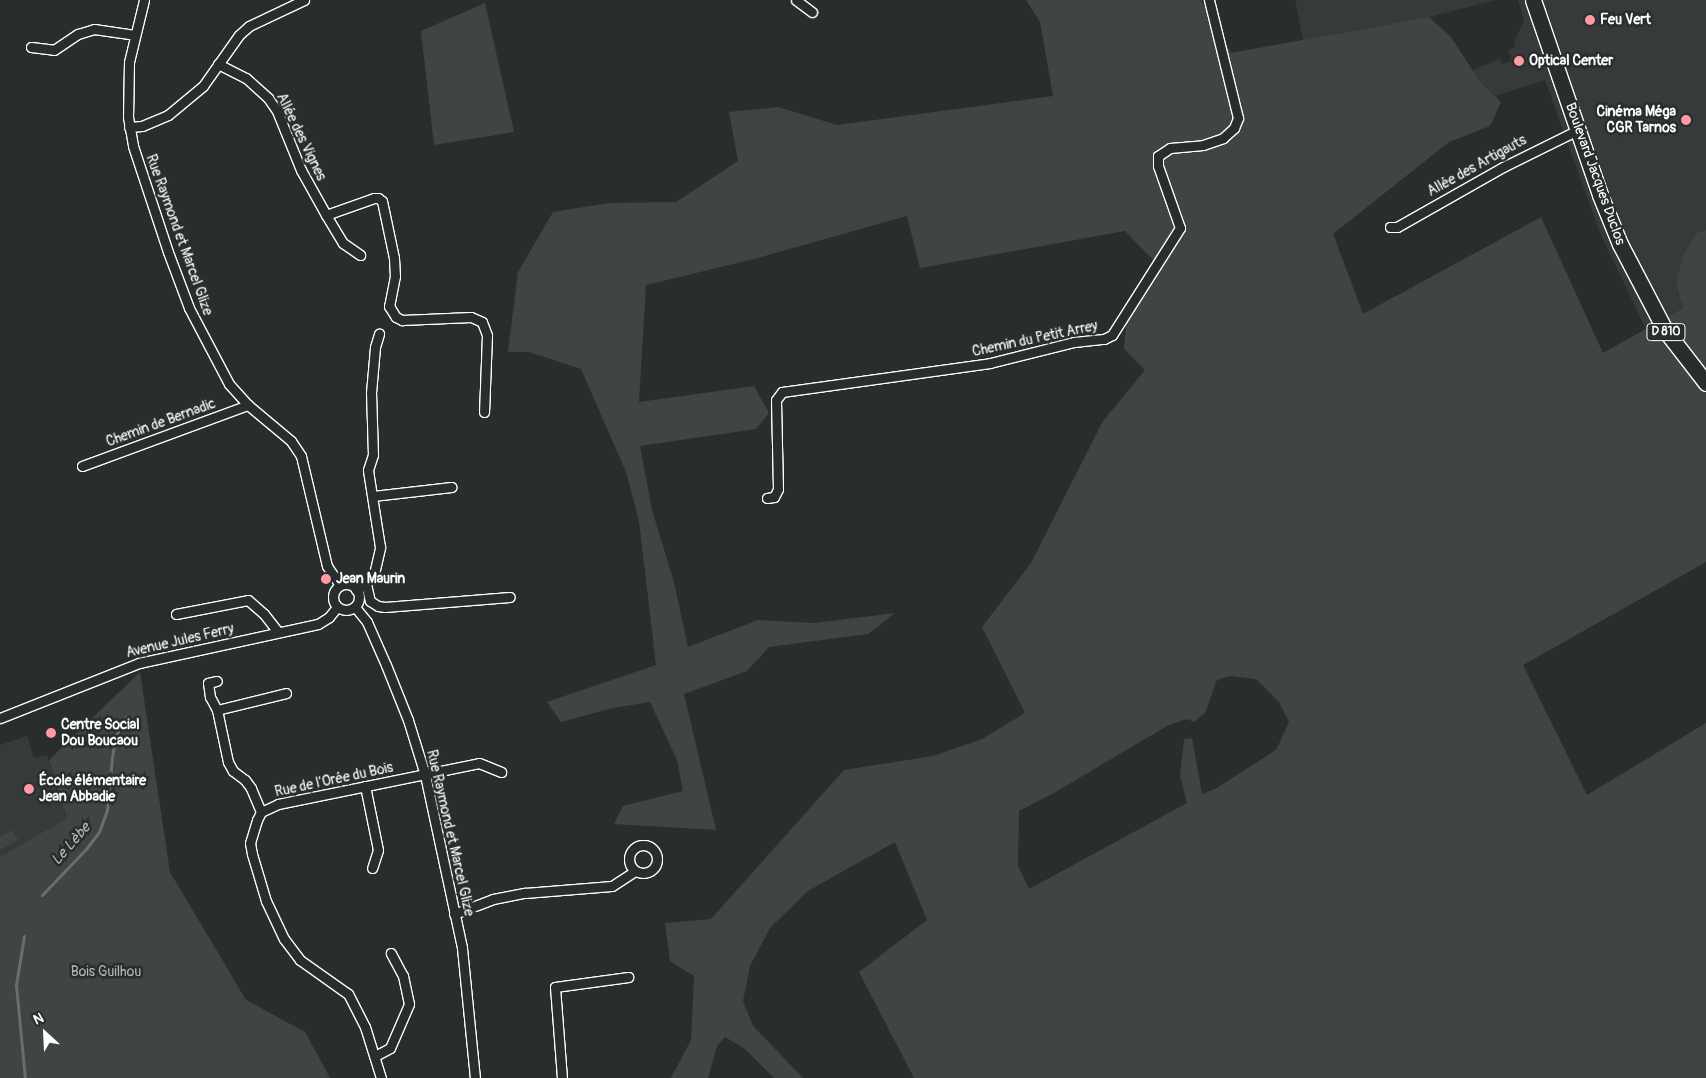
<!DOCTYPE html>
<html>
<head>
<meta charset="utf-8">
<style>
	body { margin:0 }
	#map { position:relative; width:1706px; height:1078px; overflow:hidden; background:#2a2d2e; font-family:Pangolin,sans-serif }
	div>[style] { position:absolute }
	.built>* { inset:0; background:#373a3b }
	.green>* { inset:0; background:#414445 }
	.stream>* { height:3px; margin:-1.5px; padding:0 1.5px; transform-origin:1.5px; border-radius:1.5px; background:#6a6c6d }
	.roads { filter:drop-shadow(1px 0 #fff) drop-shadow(-1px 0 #fff) drop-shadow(0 1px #fff) drop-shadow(0 -1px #fff) }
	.minor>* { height:9px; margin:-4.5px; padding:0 4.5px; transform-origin:4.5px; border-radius:4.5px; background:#2a2d2e }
	.minor>.ring { margin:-4.5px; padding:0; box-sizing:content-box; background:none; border:9px solid #2a2d2e; border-radius:50% }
	.primary>* { height:15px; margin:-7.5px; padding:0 7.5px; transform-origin:7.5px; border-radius:7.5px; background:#2a2d2e }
	.dots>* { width:14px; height:14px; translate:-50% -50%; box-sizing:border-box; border:2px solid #2a2d2e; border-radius:50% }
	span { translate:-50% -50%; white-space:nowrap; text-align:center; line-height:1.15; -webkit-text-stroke:5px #2a2d2e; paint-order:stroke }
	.shield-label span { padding:1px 4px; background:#2a2d2e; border:1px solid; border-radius:4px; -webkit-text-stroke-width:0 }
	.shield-label { font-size:12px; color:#fff; font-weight:700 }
	.poi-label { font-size:14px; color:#fff; font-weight:700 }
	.left { translate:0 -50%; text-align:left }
	.right { translate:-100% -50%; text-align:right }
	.street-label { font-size:14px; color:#fff }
	.park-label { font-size:14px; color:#b3b4b5 }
	.water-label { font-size:15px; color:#b4b6b6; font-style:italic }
	.north { position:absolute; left:20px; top:1008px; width:50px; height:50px; -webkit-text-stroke:4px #2a2d2e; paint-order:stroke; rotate:335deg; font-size:14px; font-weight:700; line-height:20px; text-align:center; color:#fff }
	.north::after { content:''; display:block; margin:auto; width:18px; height:22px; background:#fff; clip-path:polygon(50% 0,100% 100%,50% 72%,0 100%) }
</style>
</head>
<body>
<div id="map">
	<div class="built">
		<i style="clip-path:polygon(1295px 0,1496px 0,1429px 17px,1303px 40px)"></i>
		<i style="clip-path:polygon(1518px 0,1706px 0,1706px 230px,1698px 232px,1676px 284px,1683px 308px,1646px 329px,1600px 233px,1545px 80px,1495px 96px,1480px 82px,1472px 70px,1500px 59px,1502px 64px,1512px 61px,1508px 50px,1514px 48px,1516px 37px,1524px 22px)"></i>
		<i style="clip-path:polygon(27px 736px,34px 758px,47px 755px,67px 818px,0 857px,0 745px)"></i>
	</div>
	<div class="green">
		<i style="clip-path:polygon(evenodd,1026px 0,1201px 0,1231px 53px,1429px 17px,1451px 37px,1480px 82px,1501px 102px,1490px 126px,1449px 142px,1333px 234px,1363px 314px,1541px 217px,1603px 353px,1683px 308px,1676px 284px,1684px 253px,1698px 232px,1706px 230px,1706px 562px,1523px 665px,1587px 795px,1706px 723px,1706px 1078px,914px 1078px,859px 972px,927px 920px,895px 842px,808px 891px,770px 928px,750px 966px,743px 1001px,753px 1026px,803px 1078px,774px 1078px,745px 1049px,725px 1037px,717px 1046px,708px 1078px,671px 1078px,691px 1040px,694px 976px,670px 961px,665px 923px,711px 919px,844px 770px,933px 756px,982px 739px,1025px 713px,982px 627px,1031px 563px,1103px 421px,1145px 370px,1124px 349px,1127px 315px,1159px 266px,1125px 231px,920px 268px,907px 216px,754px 259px,646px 285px,639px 402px,754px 386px,769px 413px,756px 429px,640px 446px,652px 510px,674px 582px,688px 647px,758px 620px,815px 623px,895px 613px,868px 634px,769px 647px,747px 671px,684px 694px,716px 830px,614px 824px,623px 806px,683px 791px,677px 760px,650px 702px,613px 708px,561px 722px,547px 702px,656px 665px,639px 521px,626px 472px,581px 369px,529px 352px,508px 352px,518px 272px,553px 212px,609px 203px,676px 202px,738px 161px,729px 112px,778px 107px,837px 125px,1053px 96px,1040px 22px,1026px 0,1230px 676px,1256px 679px,1279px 702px,1289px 722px,1276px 750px,1215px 789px,1202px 794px,1192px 738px,1184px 739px,1180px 776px,1187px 803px,1029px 889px,1018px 866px,1019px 811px,1052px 794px,1167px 726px,1187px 719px,1194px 722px,1205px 713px,1217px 680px,1230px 676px)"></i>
		<i style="clip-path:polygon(485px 3px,514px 132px,434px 145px,421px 31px)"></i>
		<i style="clip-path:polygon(140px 672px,170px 872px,246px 1000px,305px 1032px,330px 1078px,0 1078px,0 857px,67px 818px,49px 760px)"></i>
		<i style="clip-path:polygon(13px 830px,18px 840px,0 850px,0 837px)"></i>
	</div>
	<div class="stream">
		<i style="left:42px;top:895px;width:64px;rotate:-46.3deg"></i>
		<i style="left:86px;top:849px;width:21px;rotate:-53deg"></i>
		<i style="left:99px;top:832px;width:23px;rotate:-70deg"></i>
		<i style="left:107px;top:810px;width:53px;rotate:-84.6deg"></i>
		<i style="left:112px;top:757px;width:22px;rotate:-80deg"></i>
		<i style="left:116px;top:735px;width:21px;rotate:-62deg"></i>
		<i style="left:24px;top:936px;width:50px;rotate:99.3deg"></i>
		<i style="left:16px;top:985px;width:93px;rotate:84.5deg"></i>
	</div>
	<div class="roads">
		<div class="minor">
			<i style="left:144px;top:0;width:64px;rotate:103.6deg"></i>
			<i style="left:129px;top:62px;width:55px;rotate:91deg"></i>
			<i style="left:128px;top:117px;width:29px;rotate:80deg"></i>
			<i style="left:133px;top:146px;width:112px;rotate:71.7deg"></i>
			<i style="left:168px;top:252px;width:60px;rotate:69.4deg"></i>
			<i style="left:189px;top:308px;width:86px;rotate:62.2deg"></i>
			<i style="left:229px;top:384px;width:28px;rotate:48deg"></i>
			<i style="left:248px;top:405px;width:56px;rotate:39.9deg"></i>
			<i style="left:291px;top:441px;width:18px;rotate:56deg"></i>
			<i style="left:301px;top:456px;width:113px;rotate:76.7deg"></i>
			<i style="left:327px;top:566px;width:23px;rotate:56deg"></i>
			<i style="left:796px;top:0;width:20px;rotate:37deg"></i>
			<i style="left:31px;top:47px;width:23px;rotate:7deg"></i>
			<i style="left:54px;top:50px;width:29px;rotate:-34deg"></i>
			<i style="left:78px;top:34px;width:17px;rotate:-17deg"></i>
			<i style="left:94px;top:29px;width:41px;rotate:8.3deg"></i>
			<i style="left:218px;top:64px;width:31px;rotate:27deg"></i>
			<i style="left:246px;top:78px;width:30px;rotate:42deg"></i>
			<i style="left:268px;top:98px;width:16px;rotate:55deg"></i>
			<i style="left:277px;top:111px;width:64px;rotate:67.9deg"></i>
			<i style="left:301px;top:170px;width:51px;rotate:60.9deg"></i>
			<i style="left:326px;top:215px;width:33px;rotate:59deg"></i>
			<i style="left:343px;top:243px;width:21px;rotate:35deg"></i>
			<i style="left:129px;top:127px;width:13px;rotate:-4deg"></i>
			<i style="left:142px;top:126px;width:28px;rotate:-23deg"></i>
			<i style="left:168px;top:115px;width:45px;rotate:-39.6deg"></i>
			<i style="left:203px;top:86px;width:62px;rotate:-54.8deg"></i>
			<i style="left:239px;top:35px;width:13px;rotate:-42deg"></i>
			<i style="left:249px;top:26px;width:61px;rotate:-25.3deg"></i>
			<i style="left:326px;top:215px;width:51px;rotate:-19.5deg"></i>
			<i style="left:374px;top:198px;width:4px"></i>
			<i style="left:378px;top:198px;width:5px;rotate:37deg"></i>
			<i style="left:382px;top:201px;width:58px;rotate:78.1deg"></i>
			<i style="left:394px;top:258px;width:18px;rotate:87deg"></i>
			<i style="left:395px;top:276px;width:31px;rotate:101deg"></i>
			<i style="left:389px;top:306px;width:13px;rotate:58deg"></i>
			<i style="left:396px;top:317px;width:7px;rotate:27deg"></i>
			<i style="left:402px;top:320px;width:69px;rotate:-2.5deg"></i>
			<i style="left:471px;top:317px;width:12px;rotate:24deg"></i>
			<i style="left:482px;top:322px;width:14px;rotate:69deg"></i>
			<i style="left:487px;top:335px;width:77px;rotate:92.2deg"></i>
			<i style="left:1390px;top:227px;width:7px"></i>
			<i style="left:1397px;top:227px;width:122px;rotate:-29.5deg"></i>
			<i style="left:1503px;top:167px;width:84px;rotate:-26.3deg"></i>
			<i style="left:82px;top:466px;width:177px;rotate:-20.2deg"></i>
			<i style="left:373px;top:496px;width:79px;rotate:-6.6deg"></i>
			<i style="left:767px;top:498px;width:7px;rotate:-8deg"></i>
			<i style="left:774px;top:497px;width:9px;rotate:-63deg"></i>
			<i style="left:778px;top:489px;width:89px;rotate:-91.3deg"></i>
			<i style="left:776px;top:400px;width:10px;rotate:-53deg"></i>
			<i style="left:782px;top:392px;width:210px;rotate:-7.9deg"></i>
			<i style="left:990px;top:363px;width:87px;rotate:-14deg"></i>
			<i style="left:1074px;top:342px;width:30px;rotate:-6deg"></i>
			<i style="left:1104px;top:339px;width:9px;rotate:-27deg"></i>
			<i style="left:1112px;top:335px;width:127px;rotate:-57.6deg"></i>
			<i style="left:1180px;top:228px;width:66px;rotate:-109.5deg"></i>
			<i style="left:1158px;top:166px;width:10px;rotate:-90deg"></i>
			<i style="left:1158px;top:156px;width:14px;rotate:-34deg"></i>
			<i style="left:1170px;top:148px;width:33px;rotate:-5deg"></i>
			<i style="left:1203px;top:145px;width:21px;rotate:-19deg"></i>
			<i style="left:1223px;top:138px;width:15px;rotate:-42deg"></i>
			<i style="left:1234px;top:128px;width:11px;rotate:-68deg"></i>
			<i style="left:1238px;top:118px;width:122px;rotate:-103.8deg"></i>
			<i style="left:366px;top:584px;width:17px;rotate:77deg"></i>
			<i style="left:370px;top:601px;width:9px;rotate:32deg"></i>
			<i style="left:378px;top:606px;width:7px;rotate:8deg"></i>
			<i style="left:385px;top:607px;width:125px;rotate:-4.6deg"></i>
			<i class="ring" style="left:333px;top:584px;width:17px;height:17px"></i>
			<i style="left:356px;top:590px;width:12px;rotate:-31deg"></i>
			<i style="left:366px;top:584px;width:13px;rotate:-51deg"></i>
			<i style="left:374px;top:574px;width:28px;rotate:-77deg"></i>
			<i style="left:380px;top:547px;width:78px;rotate:-98.9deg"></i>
			<i style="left:368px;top:470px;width:16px;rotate:-72deg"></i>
			<i style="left:373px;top:455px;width:62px;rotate:-91.8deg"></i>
			<i style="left:371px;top:393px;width:46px;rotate:-85deg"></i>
			<i style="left:375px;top:347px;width:14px;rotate:-73deg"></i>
			<i style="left:355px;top:607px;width:19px;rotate:51deg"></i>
			<i style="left:367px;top:622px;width:47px;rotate:66.2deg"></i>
			<i style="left:386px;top:665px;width:59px;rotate:68.2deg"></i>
			<i style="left:408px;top:720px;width:58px;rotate:72.8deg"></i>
			<i style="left:425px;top:775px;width:177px;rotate:77.9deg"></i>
			<i style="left:462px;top:948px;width:131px;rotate:84.3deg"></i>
			<i style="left:176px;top:614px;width:73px;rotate:-11deg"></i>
			<i style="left:248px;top:600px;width:21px;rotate:41deg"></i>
			<i style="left:264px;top:614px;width:23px;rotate:52deg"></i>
			<i style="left:217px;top:710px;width:15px;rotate:-118deg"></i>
			<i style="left:210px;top:697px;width:14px;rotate:-98deg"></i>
			<i style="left:208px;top:683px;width:9px;rotate:-13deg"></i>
			<i style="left:0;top:718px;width:149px;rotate:-21.6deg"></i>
			<i style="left:139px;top:663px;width:183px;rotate:-12.3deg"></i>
			<i style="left:318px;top:624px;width:13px;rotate:-32deg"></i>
			<i style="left:329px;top:617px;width:13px;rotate:-51deg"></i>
			<i style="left:365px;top:786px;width:65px;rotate:78.5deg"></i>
			<i style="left:378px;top:850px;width:19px;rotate:108deg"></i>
			<i style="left:261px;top:812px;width:26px;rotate:-113deg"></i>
			<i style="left:251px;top:788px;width:10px;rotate:-127deg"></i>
			<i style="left:245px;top:780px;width:15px;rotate:-143deg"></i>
			<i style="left:233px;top:771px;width:10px;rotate:-119deg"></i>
			<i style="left:228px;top:762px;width:53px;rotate:-101.9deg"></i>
			<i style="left:217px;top:710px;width:71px;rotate:-13.8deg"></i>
			<i class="ring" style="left:629px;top:845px;width:19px;height:19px"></i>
			<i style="left:454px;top:914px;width:42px;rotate:-21deg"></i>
			<i style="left:493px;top:899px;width:33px;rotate:-11deg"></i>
			<i style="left:525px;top:893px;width:87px;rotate:-4.6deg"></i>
			<i style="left:612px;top:886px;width:27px;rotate:-33deg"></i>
			<i style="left:375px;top:1056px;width:17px;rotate:-28deg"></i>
			<i style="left:390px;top:1048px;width:48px;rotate:-66.6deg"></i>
			<i style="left:409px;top:1004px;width:29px;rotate:-102deg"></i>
			<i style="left:403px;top:976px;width:26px;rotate:-118deg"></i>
			<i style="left:381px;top:1078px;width:53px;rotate:-107.4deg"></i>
			<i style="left:365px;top:1027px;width:37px;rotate:-117deg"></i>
			<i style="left:348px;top:994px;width:59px;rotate:-144.7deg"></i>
			<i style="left:300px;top:960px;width:26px;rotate:-127deg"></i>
			<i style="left:284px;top:939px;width:42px;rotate:-115.3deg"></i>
			<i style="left:266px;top:901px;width:49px;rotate:-106.6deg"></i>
			<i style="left:252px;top:854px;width:11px;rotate:-100deg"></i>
			<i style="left:250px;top:843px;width:24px;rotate:-73deg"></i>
			<i style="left:257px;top:820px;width:9px;rotate:-63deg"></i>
			<i style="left:261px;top:812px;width:19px;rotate:-25deg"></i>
			<i style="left:278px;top:804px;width:205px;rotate:-11.5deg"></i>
			<i style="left:479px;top:763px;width:24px;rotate:22deg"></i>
			<i style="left:562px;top:1078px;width:91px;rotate:-94.4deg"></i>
			<i style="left:555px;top:987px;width:74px;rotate:-7.8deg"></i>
		</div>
		<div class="primary">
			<i style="left:1533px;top:0;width:206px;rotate:71deg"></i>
			<i style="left:1600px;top:195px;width:53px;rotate:67.8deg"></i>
			<i style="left:1620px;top:244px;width:97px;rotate:62.4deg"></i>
			<i style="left:1665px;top:330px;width:67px;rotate:52.3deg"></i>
		</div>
	</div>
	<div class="dots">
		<i style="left:1590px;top:20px;background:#ff9aa2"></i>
		<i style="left:1519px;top:61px;background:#ff9aa2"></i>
		<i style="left:1686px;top:120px;background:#ff9aa2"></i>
		<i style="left:326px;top:579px;background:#ff9aa2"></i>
		<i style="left:51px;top:733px;background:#ff9aa2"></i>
		<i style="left:29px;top:789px;background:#ff9aa2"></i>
	</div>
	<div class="shield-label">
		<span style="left:1666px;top:332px">D 810</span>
	</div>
	<div class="poi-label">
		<span class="left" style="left:1600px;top:20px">Feu Vert</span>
		<span class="left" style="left:1529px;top:61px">Optical Center</span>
		<span class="right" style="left:1676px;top:120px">Cinéma Méga<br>CGR Tarnos</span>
		<span class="left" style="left:336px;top:579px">Jean Maurin</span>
		<span class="left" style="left:61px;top:733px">Centre Social<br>Dou Boucaou</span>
		<span class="left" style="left:39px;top:789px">École élémentaire<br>Jean Abbadie</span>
	</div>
	<div class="street-label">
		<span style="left:301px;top:137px;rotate:64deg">Allée des Vignes</span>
		<span style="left:1477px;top:166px;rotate:-29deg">Allée des Artigauts</span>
		<span style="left:1595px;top:174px;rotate:70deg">Boulevard Jacques Duclos</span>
		<span style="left:179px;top:235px;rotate:70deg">Rue Raymond et Marcel Glize</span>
		<span style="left:1035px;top:339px;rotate:-12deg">Chemin du Petit Arrey</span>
		<span style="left:161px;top:423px;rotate:-20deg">Chemin de Bernadic</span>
		<span style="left:180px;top:641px;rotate:-13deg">Avenue Jules Ferry</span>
		<span style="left:334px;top:780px;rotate:-12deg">Rue de l'Orée du Bois</span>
		<span style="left:450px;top:833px;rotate:77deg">Rue Raymond et Marcel Glize</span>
	</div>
	<div class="park-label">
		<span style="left:106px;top:972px">Bois Guilhou</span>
	</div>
	<div class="water-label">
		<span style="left:71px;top:844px;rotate:-49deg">Le Lèbe</span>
	</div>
	<div class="north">N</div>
</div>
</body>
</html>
